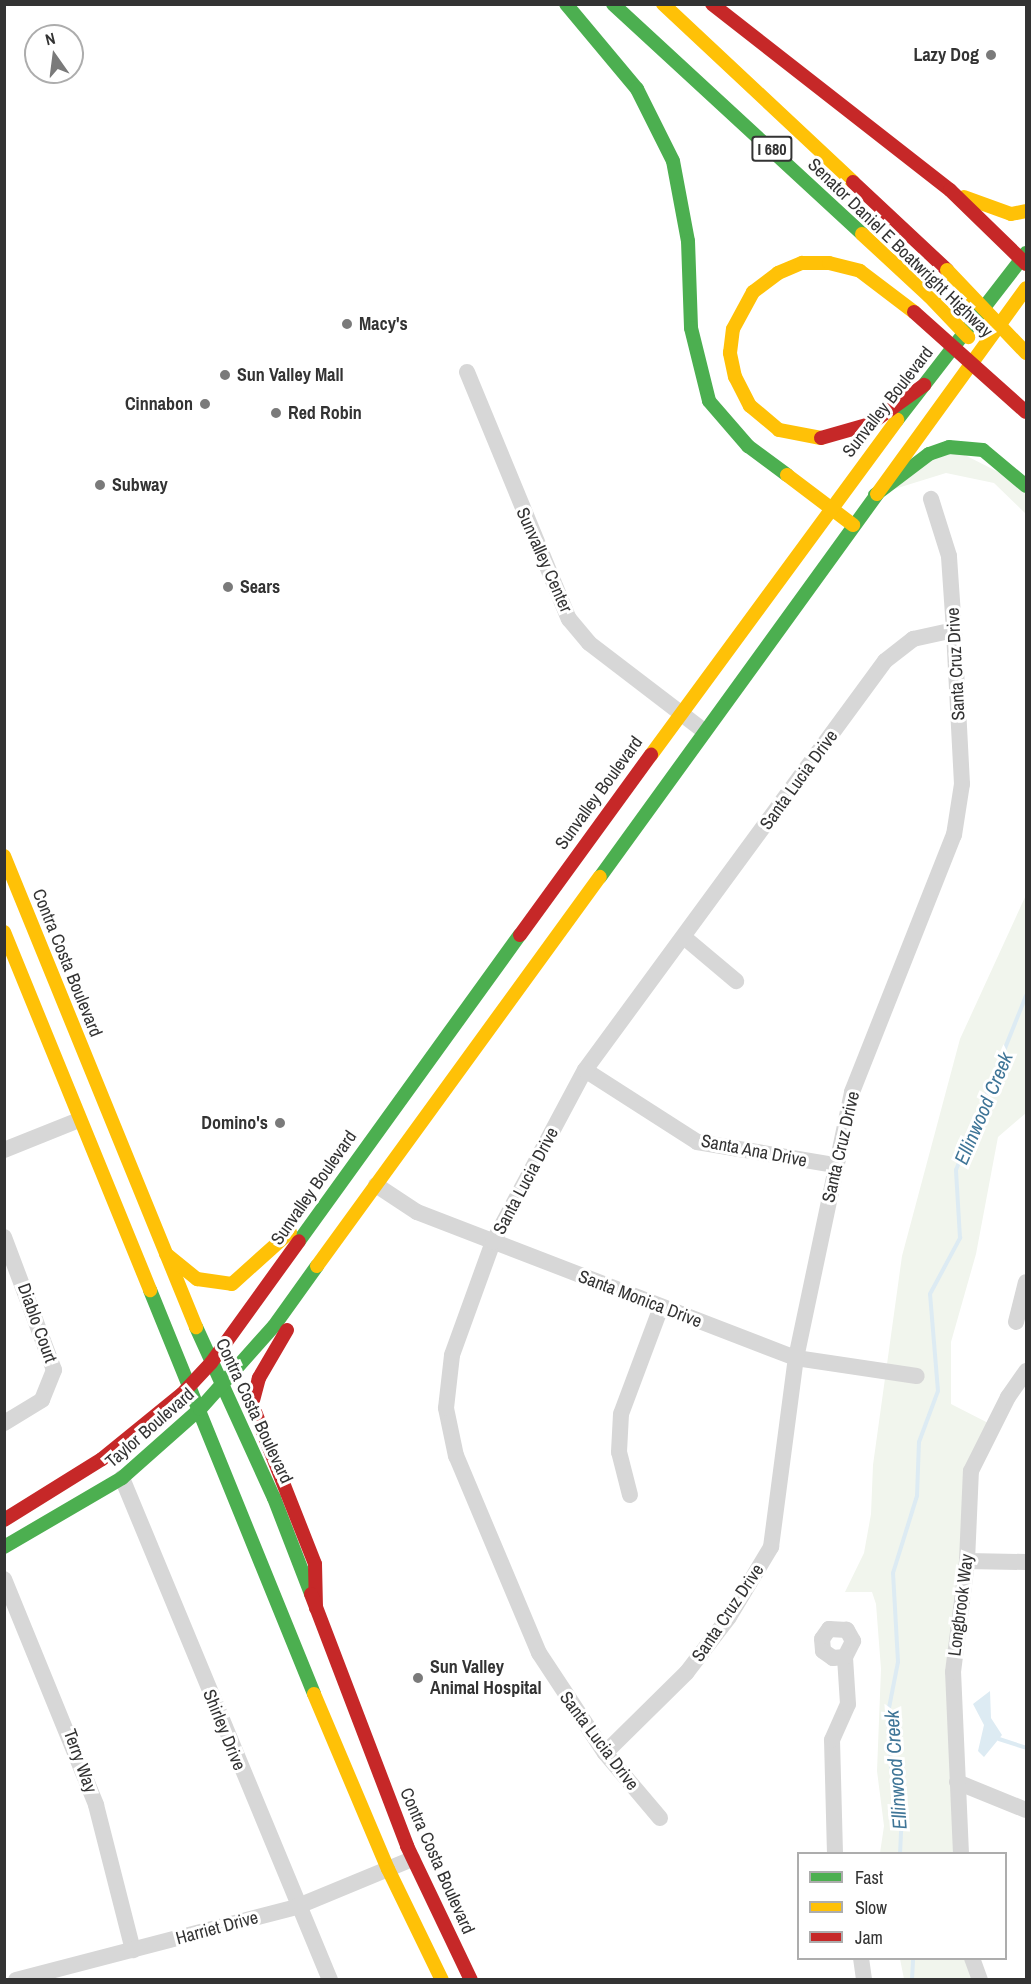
<!DOCTYPE html>
<html>
<head>
<meta charset="utf-8">
<style>
	body { margin:0 }
	#map { position:relative; width:1031px; height:1984px; overflow:hidden; background:#fff; font-family:"Archivo Narrow",sans-serif }
	div>[style] { position:absolute }
	.green>* { inset:0; background:#f1f5ed }
	.water>* { inset:0; background:#ddebf3 }
	.stream>* { height:4px; margin:-2px; padding:0 2px; transform-origin:2px; border-radius:2px; background:#ddebf3 }
	.street>* { height:16px; margin:-8px; padding:0 8px; transform-origin:8px; border-radius:8px; background:#d7d7d7 }
	.fast>* { height:14px; margin:-7px; padding:0 7px; transform-origin:7px; border-radius:7px; background:#4caf50 }
	.slow>* { height:14px; margin:-7px; padding:0 7px; transform-origin:7px; border-radius:7px; background:#ffc107 }
	.jam>* { height:14px; margin:-7px; padding:0 7px; transform-origin:7px; border-radius:7px; background:#c62828 }
	.slow-bridge>* { height:14px; margin:-7px; padding:0 7px; transform-origin:7px; border-radius:7px; background:#ffc107 }
	.jam-bridge>* { height:14px; margin:-7px; padding:0 7px; transform-origin:7px; border-radius:7px; background:#c62828 }
	.dots>* { width:16px; height:16px; translate:-50% -50%; box-sizing:border-box; border:3px solid #fff; border-radius:50% }
	span { translate:-50% -50%; white-space:nowrap; text-align:center; line-height:1.15; -webkit-text-stroke:6px #fff; paint-order:stroke }
	.shield-label span { padding:2px 4px; background:#fff; border:2px solid; border-radius:4px; -webkit-text-stroke-width:0 }
	.shield-label { font-size:16px; color:#333; font-weight:700 }
	.poi-label { font-size:18px; color:#333; font-weight:700 }
	.right { translate:-100% -50%; text-align:right }
	.left { translate:0 -50%; text-align:left }
	.street-label { font-size:18px; color:#333 }
	.water-label { font-size:20px; color:#3f7597; font-style:italic }
	.frame { position:absolute; inset:0; border:6px solid #333; pointer-events:none }
	.legend { position:absolute; left:797px; top:1852px; width:210px; height:108px; box-sizing:border-box; background:#fff; border:2px solid #adadad; margin:0; padding:8px 10px; list-style:none; font-size:18px; color:#333 }
	.legend li { display:flex; align-items:center; gap:12px; height:30px }
	.legend b { width:30px; border:2px solid #adadad }
	.north { position:absolute; left:24px; top:24px; width:60px; height:60px; box-sizing:border-box; background:#fff; border:2px solid #adadad; border-radius:50%; rotate:346deg; font-size:16px; font-weight:700; line-height:24px; text-align:center; color:#333 }
	.north::after { content:''; display:block; margin:auto; width:21px; height:27px; background:#7a7a7a; clip-path:polygon(50% 0,100% 100%,50% 72%,0 100%) }
</style>
</head>
<body>
<div id="map">
	<div class="green">
		<i style="clip-path:polygon(949px 447px,1026px 486px,1026px 514px,994px 483px,946px 473px,875px 495px)"></i>
		<i style="clip-path:polygon(1026px 895px,1026px 1113px,998px 1137px,976px 1254px,951px 1342px,951px 1404px,994px 1426px,971px 1471px,953px 1672px,961px 1853px,880px 1853px,884px 1826px,877px 1771px,881px 1669px,876px 1604px,872px 1592px,845px 1592px,864px 1553px,871px 1514px,873px 1465px,902px 1256px,960px 1039px)"></i>
		<i style="clip-path:polygon(900px 1959px,972px 1959px,980px 1979px,904px 1979px)"></i>
	</div>
	<div class="water">
		<i style="clip-path:polygon(990px 1691px,991px 1718px,1002px 1735px,984px 1757px,978px 1751px,984px 1725px,973px 1704px)"></i>
	</div>
	<div class="stream">
		<i style="left:999px;top:1739px;width:28px;rotate:18deg"></i>
		<i style="left:900px;top:1854px;width:42px;rotate:-87.3deg"></i>
		<i style="left:902px;top:1812px;width:47px;rotate:-103.4deg"></i>
		<i style="left:891px;top:1766px;width:53px;rotate:-93.2deg"></i>
		<i style="left:888px;top:1713px;width:52px;rotate:-78.9deg"></i>
		<i style="left:898px;top:1662px;width:89px;rotate:-93.2deg"></i>
		<i style="left:893px;top:1573px;width:81px;rotate:-72.7deg"></i>
		<i style="left:917px;top:1496px;width:54px;rotate:-87.9deg"></i>
		<i style="left:919px;top:1442px;width:54px;rotate:-69.6deg"></i>
		<i style="left:938px;top:1391px;width:97px;rotate:-94.7deg"></i>
		<i style="left:930px;top:1294px;width:64px;rotate:-61.8deg"></i>
		<i style="left:960px;top:1238px;width:68px;rotate:-93.4deg"></i>
		<i style="left:956px;top:1170px;width:188px;rotate:-68.1deg"></i>
		<i style="left:912px;top:1980px;width:22px;rotate:-87deg"></i>
	</div>
	<div class="street">
		<i style="left:467px;top:372px;width:267px;rotate:67.6deg"></i>
		<i style="left:569px;top:619px;width:31px;rotate:50deg"></i>
		<i style="left:589px;top:643px;width:145px;rotate:37.4deg"></i>
		<i style="left:685px;top:938px;width:67px;rotate:40.1deg"></i>
		<i style="left:585px;top:1070px;width:133px;rotate:32.7deg"></i>
		<i style="left:697px;top:1142px;width:140px;rotate:9.5deg"></i>
		<i style="left:4px;top:1150px;width:81px;rotate:-21.8deg"></i>
		<i style="left:376px;top:1185px;width:49px;rotate:33.4deg"></i>
		<i style="left:417px;top:1212px;width:406px;rotate:21.1deg"></i>
		<i style="left:796px;top:1358px;width:122px;rotate:8.5deg"></i>
		<i style="left:4px;top:1237px;width:142px;rotate:69.4deg"></i>
		<i style="left:54px;top:1370px;width:32px;rotate:112deg"></i>
		<i style="left:42px;top:1400px;width:44px;rotate:148.8deg"></i>
		<i style="left:1016px;top:1322px;width:41px;rotate:-76deg"></i>
		<i style="left:122px;top:1478px;width:543px;rotate:67.49deg"></i>
		<i style="left:630px;top:1495px;width:44px;rotate:-104.3deg"></i>
		<i style="left:619px;top:1452px;width:38px;rotate:-87deg"></i>
		<i style="left:621px;top:1414px;width:114px;rotate:-69.5deg"></i>
		<i style="left:967px;top:1561px;width:59px;rotate:1deg"></i>
		<i style="left:4px;top:1579px;width:244px;rotate:67.8deg"></i>
		<i style="left:96px;top:1805px;width:150px;rotate:75.7deg"></i>
		<i style="left:605px;top:1753px;width:115px;rotate:-44.6deg"></i>
		<i style="left:687px;top:1672px;width:69px;rotate:-52.6deg"></i>
		<i style="left:729px;top:1617px;width:82px;rotate:-59deg"></i>
		<i style="left:771px;top:1547px;width:191px;rotate:-82.5deg"></i>
		<i style="left:796px;top:1358px;width:272px;rotate:-78.1deg"></i>
		<i style="left:852px;top:1092px;width:277px;rotate:-68.4deg"></i>
		<i style="left:954px;top:835px;width:52px;rotate:-81.1deg"></i>
		<i style="left:962px;top:784px;width:154px;rotate:-93deg"></i>
		<i style="left:954px;top:630px;width:74px;rotate:-93.9deg"></i>
		<i style="left:949px;top:556px;width:60px;rotate:-107.5deg"></i>
		<i style="left:957px;top:1782px;width:74px;rotate:22.1deg"></i>
		<i style="left:660px;top:1818px;width:85px;rotate:-130.2deg"></i>
		<i style="left:605px;top:1753px;width:120px;rotate:-123.4deg"></i>
		<i style="left:539px;top:1653px;width:214px;rotate:-112.8deg"></i>
		<i style="left:456px;top:1456px;width:49px;rotate:-101.8deg"></i>
		<i style="left:446px;top:1408px;width:53px;rotate:-83.5deg"></i>
		<i style="left:452px;top:1355px;width:120px;rotate:-70.1deg"></i>
		<i style="left:493px;top:1242px;width:195px;rotate:-61.9deg"></i>
		<i style="left:585px;top:1070px;width:507px;rotate:-53.74deg"></i>
		<i style="left:885px;top:661px;width:36px;rotate:-38deg"></i>
		<i style="left:913px;top:639px;width:42px;rotate:-12.4deg"></i>
		<i style="left:835px;top:1854px;width:114px;rotate:-91.5deg"></i>
		<i style="left:832px;top:1740px;width:39px;rotate:-66deg"></i>
		<i style="left:848px;top:1704px;width:47px;rotate:-93.7deg"></i>
		<i style="left:845px;top:1657px;width:18px;rotate:-63deg"></i>
		<i style="left:853px;top:1641px;width:13px;rotate:-119deg"></i>
		<i style="left:847px;top:1630px;width:18px;rotate:-177deg"></i>
		<i style="left:829px;top:1629px;width:12px;rotate:125deg"></i>
		<i style="left:822px;top:1639px;width:12px;rotate:85deg"></i>
		<i style="left:823px;top:1651px;width:12px;rotate:35deg"></i>
		<i style="left:833px;top:1658px;width:12px;rotate:-5deg"></i>
		<i style="left:961px;top:1854px;width:182px;rotate:-92.5deg"></i>
		<i style="left:953px;top:1672px;width:112px;rotate:-82.8deg"></i>
		<i style="left:967px;top:1561px;width:90px;rotate:-87.5deg"></i>
		<i style="left:971px;top:1471px;width:83px;rotate:-63.4deg"></i>
		<i style="left:1008px;top:1397px;width:32px;rotate:-55deg"></i>
		<i style="left:861px;top:1958px;width:22px;rotate:82deg"></i>
		<i style="left:972px;top:1958px;width:23px;rotate:70deg"></i>
		<i style="left:16px;top:1980px;width:289px;rotate:-14.6deg"></i>
		<i style="left:296px;top:1907px;width:126px;rotate:-22.5deg"></i>
	</div>
	<div class="fast">
		<i style="left:566px;top:4px;width:111px;rotate:50.1deg"></i>
		<i style="left:637px;top:89px;width:80px;rotate:63.4deg"></i>
		<i style="left:673px;top:161px;width:81px;rotate:79.4deg"></i>
		<i style="left:688px;top:241px;width:87px;rotate:88deg"></i>
		<i style="left:691px;top:328px;width:75px;rotate:76.1deg"></i>
		<i style="left:709px;top:401px;width:60px;rotate:49.1deg"></i>
		<i style="left:748px;top:446px;width:49px;rotate:36.6deg"></i>
		<i style="left:613px;top:4px;width:339px;rotate:42.7deg"></i>
		<i style="left:897px;top:420px;width:211px;rotate:-52.3deg"></i>
		<i style="left:875px;top:495px;width:68px;rotate:-37.2deg"></i>
		<i style="left:929px;top:454px;width:21px;rotate:-19deg"></i>
		<i style="left:949px;top:447px;width:34px;rotate:5deg"></i>
		<i style="left:983px;top:450px;width:56px;rotate:39.9deg"></i>
		<i style="left:600px;top:877px;width:473px;rotate:-54.1deg"></i>
		<i style="left:299px;top:1241px;width:377px;rotate:-54.2deg"></i>
		<i style="left:150px;top:1290px;width:436px;rotate:67.9deg"></i>
		<i style="left:196px;top:1327px;width:188px;rotate:65.5deg"></i>
		<i style="left:274px;top:1498px;width:103px;rotate:68.9deg"></i>
		<i style="left:4px;top:1547px;width:137px;rotate:-30.3deg"></i>
		<i style="left:122px;top:1478px;width:104px;rotate:-41.5deg"></i>
		<i style="left:200px;top:1409px;width:111px;rotate:-48.3deg"></i>
		<i style="left:274px;top:1326px;width:74px;rotate:-54.4deg"></i>
	</div>
	<div class="slow">
		<i style="left:663px;top:4px;width:260px;rotate:43.1deg"></i>
		<i style="left:964px;top:197px;width:50px;rotate:19.9deg"></i>
		<i style="left:1011px;top:214px;width:15px;rotate:-11deg"></i>
		<i style="left:862px;top:234px;width:91px;rotate:42.8deg"></i>
		<i style="left:821px;top:438px;width:43px;rotate:-169.2deg"></i>
		<i style="left:779px;top:430px;width:38px;rotate:-140deg"></i>
		<i style="left:750px;top:406px;width:33px;rotate:-117deg"></i>
		<i style="left:735px;top:377px;width:25px;rotate:-102deg"></i>
		<i style="left:730px;top:353px;width:24px;rotate:-83deg"></i>
		<i style="left:733px;top:329px;width:42px;rotate:-61.6deg"></i>
		<i style="left:753px;top:292px;width:31px;rotate:-37deg"></i>
		<i style="left:778px;top:273px;width:26px;rotate:-23deg"></i>
		<i style="left:802px;top:263px;width:27px"></i>
		<i style="left:829px;top:263px;width:32px;rotate:14deg"></i>
		<i style="left:860px;top:271px;width:68px;rotate:37.2deg"></i>
		<i style="left:787px;top:475px;width:83px;rotate:37.1deg"></i>
		<i style="left:877px;top:494px;width:254px;rotate:-54.1deg"></i>
		<i style="left:651px;top:755px;width:416px;rotate:-53.7deg"></i>
		<i style="left:4px;top:856px;width:509px;rotate:67.82deg"></i>
		<i style="left:4px;top:932px;width:387px;rotate:67.8deg"></i>
		<i style="left:166px;top:1254px;width:40px;rotate:39deg"></i>
		<i style="left:197px;top:1279px;width:35px;rotate:8deg"></i>
		<i style="left:232px;top:1284px;width:78px;rotate:-41.9deg"></i>
		<i style="left:317px;top:1266px;width:481px;rotate:-54deg"></i>
		<i style="left:314px;top:1694px;width:190px;rotate:67.1deg"></i>
		<i style="left:388px;top:1869px;width:123px;rotate:64.1deg"></i>
	</div>
	<div class="jam">
		<i style="left:712px;top:4px;width:302px;rotate:38deg"></i>
		<i style="left:950px;top:190px;width:106px;rotate:44.2deg"></i>
		<i style="left:853px;top:182px;width:129px;rotate:43.1deg"></i>
		<i style="left:821px;top:438px;width:51px;rotate:-15.9deg"></i>
		<i style="left:870px;top:424px;width:67px;rotate:-35.8deg"></i>
		<i style="left:520px;top:935px;width:223px;rotate:-54deg"></i>
		<i style="left:287px;top:1330px;width:56px;rotate:120.3deg"></i>
		<i style="left:259px;top:1378px;width:27px;rotate:105deg"></i>
		<i style="left:252px;top:1404px;width:172px;rotate:68.5deg"></i>
		<i style="left:315px;top:1564px;width:44px;rotate:88.7deg"></i>
		<i style="left:4px;top:1520px;width:115px;rotate:-31.9deg"></i>
		<i style="left:102px;top:1459px;width:103px;rotate:-39.1deg"></i>
		<i style="left:182px;top:1394px;width:42px;rotate:-46.9deg"></i>
		<i style="left:211px;top:1363px;width:150px;rotate:-54.2deg"></i>
		<i style="left:311px;top:1594px;width:270px;rotate:69.1deg"></i>
		<i style="left:407px;top:1846px;width:148px;rotate:64.5deg"></i>
	</div>
	<div class="slow-bridge">
		<i style="left:947px;top:270px;width:115px;rotate:46.4deg"></i>
		<i style="left:929px;top:296px;width:57px;rotate:46.4deg"></i>
	</div>
	<div class="jam-bridge">
		<i style="left:914px;top:312px;width:150px;rotate:41.8deg"></i>
	</div>
	<div class="dots">
		<i style="left:991px;top:55px;background:#7a7a7a"></i>
		<i style="left:347px;top:324px;background:#7a7a7a"></i>
		<i style="left:225px;top:375px;background:#7a7a7a"></i>
		<i style="left:205px;top:404px;background:#7a7a7a"></i>
		<i style="left:276px;top:413px;background:#7a7a7a"></i>
		<i style="left:100px;top:485px;background:#7a7a7a"></i>
		<i style="left:228px;top:587px;background:#7a7a7a"></i>
		<i style="left:280px;top:1123px;background:#7a7a7a"></i>
		<i style="left:418px;top:1678px;background:#7a7a7a"></i>
	</div>
	<div class="shield-label">
		<span style="left:772px;top:149px">I 680</span>
	</div>
	<div class="poi-label">
		<span class="right" style="left:979px;top:55px">Lazy Dog</span>
		<span class="left" style="left:359px;top:324px">Macy's</span>
		<span class="left" style="left:237px;top:375px">Sun Valley Mall</span>
		<span class="right" style="left:193px;top:404px">Cinnabon</span>
		<span class="left" style="left:288px;top:413px">Red Robin</span>
		<span class="left" style="left:112px;top:485px">Subway</span>
		<span class="left" style="left:240px;top:587px">Sears</span>
		<span class="right" style="left:268px;top:1123px">Domino's</span>
		<span class="left" style="left:430px;top:1678px">Sun Valley<br>Animal Hospital</span>
	</div>
	<div class="street-label">
		<span style="left:900px;top:248px;rotate:44deg">Senator Daniel E Boatwright Highway</span>
		<span style="left:888px;top:402px;rotate:-52deg">Sunvalley Boulevard</span>
		<span style="left:544px;top:560px;rotate:66deg">Sunvalley Center</span>
		<span style="left:956px;top:664px;rotate:-93deg">Santa Cruz Drive</span>
		<span style="left:799px;top:780px;rotate:-54deg">Santa Lucia Drive</span>
		<span style="left:599px;top:793px;rotate:-54deg">Sunvalley Boulevard</span>
		<span style="left:67px;top:963px;rotate:68deg">Contra Costa Boulevard</span>
		<span style="left:841px;top:1147px;rotate:-77deg">Santa Cruz Drive</span>
		<span style="left:754px;top:1151px;rotate:11deg">Santa Ana Drive</span>
		<span style="left:526px;top:1181px;rotate:-62deg">Santa Lucia Drive</span>
		<span style="left:314px;top:1188px;rotate:-55deg">Sunvalley Boulevard</span>
		<span style="left:640px;top:1299px;rotate:21deg">Santa Monica Drive</span>
		<span style="left:37px;top:1323px;rotate:70deg">Diablo Court</span>
		<span style="left:254px;top:1411px;rotate:65deg">Contra Costa Boulevard</span>
		<span style="left:150px;top:1428px;rotate:-41deg">Taylor Boulevard</span>
		<span style="left:961px;top:1605px;rotate:-83deg">Longbrook Way</span>
		<span style="left:728px;top:1613px;rotate:-56deg">Santa Cruz Drive</span>
		<span style="left:224px;top:1730px;rotate:68deg">Shirley Drive</span>
		<span style="left:599px;top:1741px;rotate:53deg">Santa Lucia Drive</span>
		<span style="left:80px;top:1761px;rotate:70deg">Terry Way</span>
		<span style="left:437px;top:1861px;rotate:66deg">Contra Costa Boulevard</span>
		<span style="left:217px;top:1928px;rotate:-15deg">Harriet Drive</span>
	</div>
	<div class="water-label">
		<span style="left:983px;top:1108px;rotate:-67deg">Ellinwood Creek</span>
		<span style="left:895px;top:1770px;rotate:-94deg">Ellinwood Creek</span>
	</div>
	<div class="frame"></div>
	<ul class="legend">
	<li><b style="height:8px;background:#4caf50"></b>Fast</li>
	<li><b style="height:8px;background:#ffc107"></b>Slow</li>
	<li><b style="height:8px;background:#c62828"></b>Jam</li>
	</ul>
	<div class="north">N</div>
</div>
</body>
</html>
